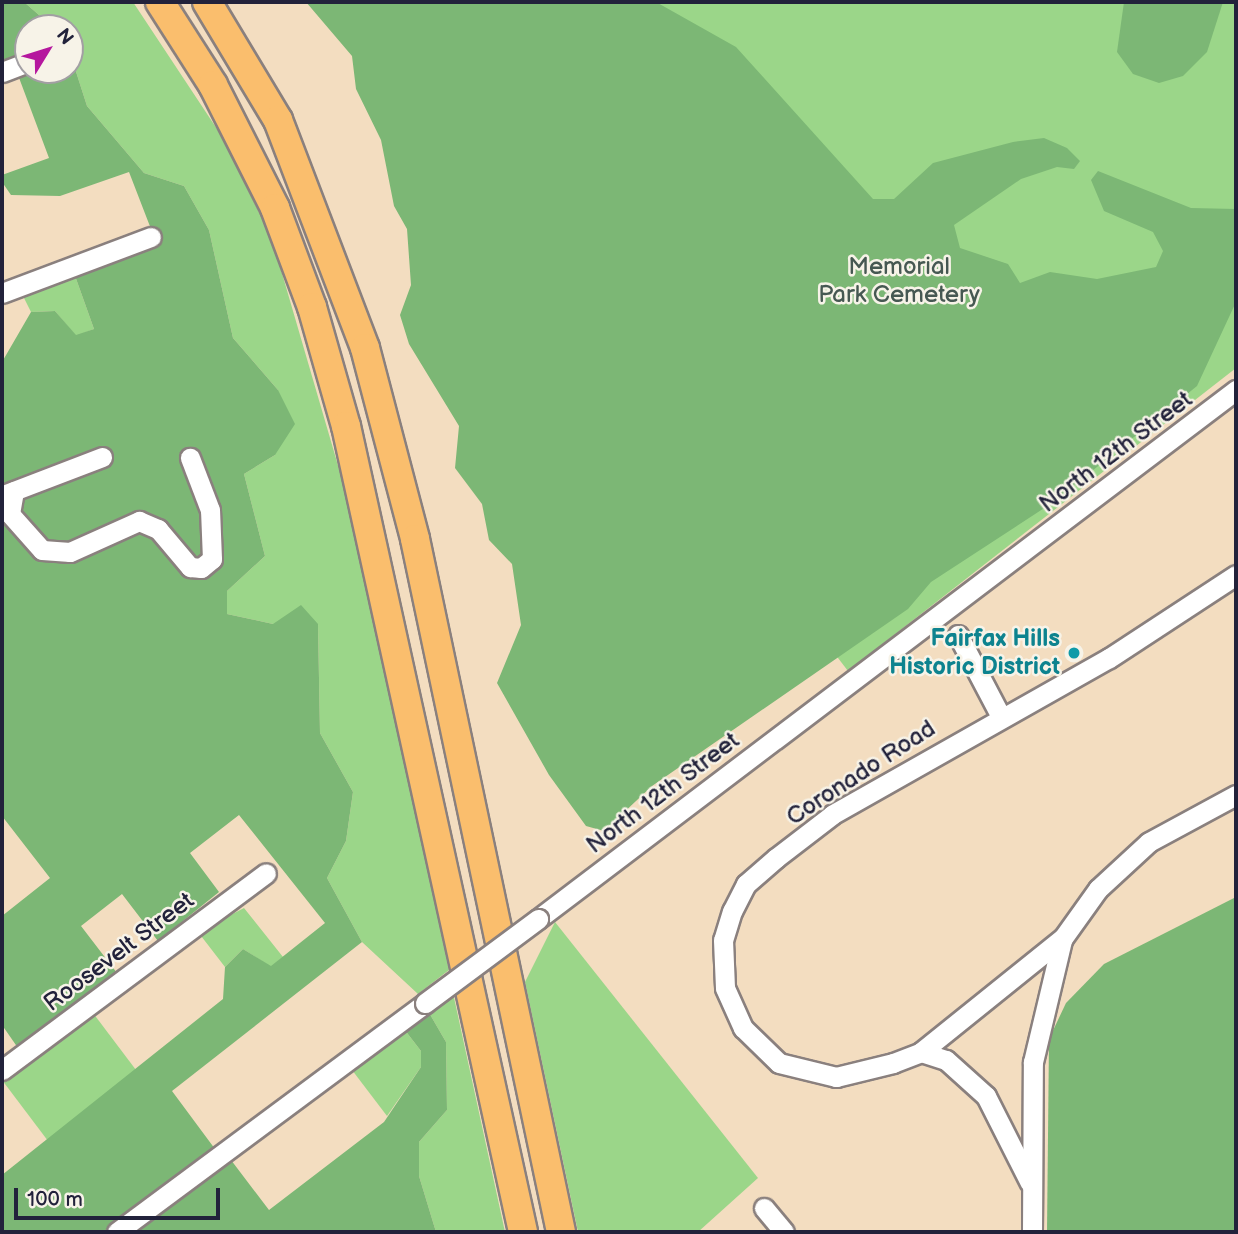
<!DOCTYPE html>
<html>
<head>
<meta charset="utf-8">
<style>
	body { margin:0 }
	#map { position:relative; width:1238px; height:1234px; overflow:hidden; background:#f3ddc0; font-family:"Balsamiq Sans",sans-serif }
	div>[style] { position:absolute }
	.green>* { inset:0; background:#9bd689; transform-origin:0 0 }
	.forest>* { inset:0; background:#7cb775 }
	.roads { filter:drop-shadow(2px 0 #8a807e) drop-shadow(-2px 0 #8a807e) drop-shadow(0 2px #8a807e) drop-shadow(0 -2px #8a807e) }
	.minor>* { height:19px; margin:-9.5px; padding:0 9.5px; transform-origin:9.5px; border-radius:9.5px; background:#fff }
	.highway>* { height:28px; margin:-14px; padding:0 14px; transform-origin:14px; border-radius:14px; background:#fabe6d }
	.bridges { filter:drop-shadow(2px 0 #8a807e) drop-shadow(-2px 0 #8a807e) drop-shadow(0 2px #8a807e) drop-shadow(0 -2px #8a807e) }
	.minor-bridge>* { height:19px; margin:-9.5px; padding:0 9.5px; transform-origin:9.5px; border-radius:9.5px; background:#fff }
	.dots>* { width:19px; height:19px; translate:-50% -50%; box-sizing:border-box; border:4px solid #f7f3e8; border-radius:50% }
	span { translate:-50% -50%; white-space:nowrap; text-align:center; line-height:1.15; -webkit-text-stroke:5px #f7f3e8; paint-order:stroke }
	.park-label { font-size:24px; color:#465852 }
	.street-label { font-size:24px; color:#22223b }
	.culture-label { font-size:24px; color:#0d838f; font-weight:700 }
	.right { translate:-100% -50%; text-align:right }
	.frame { position:absolute; inset:0; border:4px solid #22223b; pointer-events:none }
	.north { position:absolute; left:14px; top:14px; width:70px; height:70px; box-sizing:border-box; background:#f7f3e8; border:2px solid #a29fa3; border-radius:50%; rotate:52deg; font-size:19px; font-weight:700; line-height:28px; text-align:center; color:#22223b }
	.north::after { content:''; display:block; margin:auto; width:24px; height:32px; background:#b5179e; clip-path:polygon(50% 0,100% 100%,50% 72%,0 100%) }
	.scale { position:absolute; left:14px; top:1188px; width:206px; height:32px; box-sizing:border-box; border:4px solid #22223b; border-top:0; padding-left:9px; font-size:21px; line-height:24px; white-space:nowrap; color:#22223b; -webkit-text-stroke:5px #f7f3e8; paint-order:stroke }
</style>
</head>
<body>
<div id="map">
	<div class="green">
		<i style="clip-path:polygon(24px 2px,133px 2px,221px 135px,272px 239px,344px 486px,449px 970px,418px 994px,362px 942px,327px 878px,346px 841px,353px 792px,320px 733px,318px 624px,273px 624px,227px 614px,227px 591px,265px 556px,244px 474px,275px 455px,278px 390px,233px 338px,209px 230px,184px 186px,144px 173px,87px 106px,70px 53px,70px 28px,54px 28px)"></i>
		<i style="clip-path:polygon(334px 2px,1236px 2px,1236px 368px,848px 671px)"></i>
		<i style="clip-path:polygon(74px 273px,94px 329px,76px 336px,55px 311px,31px 312px,22px 294px)"></i>
		<i style="clip-path:polygon(244px 908px,283px 957px,271px 967px,243px 949px,225px 967px,198px 932px)"></i>
		<i style="clip-path:polygon(555px 922px,758px 1178px,698px 1232px,578px 1232px,525px 982px)"></i>
		<i style="clip-path:polygon(453px 993px,505px 1232px,436px 1232px,419px 1176px,419px 1142px,447px 1110px,446px 1042px,428px 1011px)"></i>
		<i style="left:93px;top:1013px;width:74px;height:113px;rotate:53deg"></i>
		<i style="clip-path:polygon(404px 1029px,421px 1051px,421px 1067px,387px 1116px,352px 1070px)"></i>
	</div>
	<div class="forest">
		<i style="clip-path:polygon(2px 2px,24px 2px,54px 28px,28px 28px,28px 70px,70px 70px,70px 53px,87px 106px,144px 173px,184px 186px,209px 230px,233px 338px,278px 390px,295px 424px,275px 455px,244px 474px,265px 556px,227px 591px,227px 614px,273px 624px,301px 605px,318px 624px,320px 733px,353px 792px,346px 841px,327px 878px,362px 942px,172px 1091px,215px 1149px,103px 1232px,2px 1232px,2px 1175px,223px 999px,225px 967px,243px 949px,271px 966px,325px 923px,239px 815px,190px 853px,219px 892px,158px 941px,122px 894px,81px 926px,117px 973px,18px 1048px,2px 1025px,2px 916px,50px 878px,2px 816px,2px 362px,31px 312px,55px 311px,76px 335px,94px 329px,74px 273px,156px 242px,129px 172px,60px 196px,11px 195px,2px 182px,2px 175px,49px 158px,12px 59px,2px 62px)"></i>
		<i style="clip-path:polygon(306px 2px,656px 2px,736px 47px,873px 199px,894px 199px,933px 163px,1013px 142px,1044px 138px,1067px 148px,1080px 161px,1074px 169px,1057px 167px,1021px 179px,954px 225px,960px 248px,1008px 264px,1020px 283px,1050px 272px,1097px 279px,1156px 267px,1163px 251px,1153px 232px,1104px 211px,1091px 180px,1098px 171px,1191px 208px,1236px 209px,1236px 302px,1197px 386px,1055px 501px,931px 582px,908px 609px,652px 786px,604px 831px,586px 826px,549px 775px,497px 683px,521px 625px,512px 564px,489px 540px,482px 504px,455px 468px,459px 426px,409px 344px,400px 315px,411px 285px,407px 229px,394px 206px,381px 140px,356px 89px,352px 56px)"></i>
		<i style="clip-path:polygon(1124px 2px,1223px 2px,1207px 52px,1183px 76px,1159px 83px,1133px 74px,1117px 52px)"></i>
		<i style="clip-path:polygon(1236px 897px,1236px 1232px,1047px 1232px,1049px 1039px,1066px 1003px,1104px 964px)"></i>
		<i style="clip-path:polygon(428px 1011px,446px 1042px,447px 1110px,419px 1142px,419px 1176px,436px 1232px,135px 1232px,231px 1160px,269px 1210px,384px 1122px,421px 1067px,421px 1051px,404px 1029px)"></i>
	</div>
	<div class="roads">
		<div class="minor">
			<i style="left:2px;top:72px;width:28px;rotate:-21deg"></i>
			<i style="left:2px;top:293px;width:159px;rotate:-20.6deg"></i>
			<i style="left:14px;top:491px;width:23px;rotate:100deg"></i>
			<i style="left:10px;top:514px;width:48px;rotate:48.4deg"></i>
			<i style="left:42px;top:550px;width:28px;rotate:4deg"></i>
			<i style="left:70px;top:552px;width:76px;rotate:-24.2deg"></i>
			<i style="left:139px;top:521px;width:21px;rotate:23deg"></i>
			<i style="left:158px;top:529px;width:50px;rotate:49.9deg"></i>
			<i style="left:190px;top:567px;width:11px;rotate:5deg"></i>
			<i style="left:201px;top:568px;width:14px;rotate:-39deg"></i>
			<i style="left:212px;top:559px;width:49px;rotate:-92.3deg"></i>
			<i style="left:210px;top:510px;width:56px;rotate:-111deg"></i>
			<i style="left:3px;top:495px;width:106px;rotate:-21deg"></i>
			<i style="left:1236px;top:575px;width:152px;rotate:146.8deg"></i>
			<i style="left:1109px;top:658px;width:318px;rotate:150.5deg"></i>
			<i style="left:832px;top:815px;width:71px;rotate:142.5deg"></i>
			<i style="left:776px;top:858px;width:40px;rotate:139deg"></i>
			<i style="left:746px;top:884px;width:30px;rotate:117deg"></i>
			<i style="left:732px;top:911px;width:30px;rotate:107deg"></i>
			<i style="left:723px;top:940px;width:48px;rotate:87.6deg"></i>
			<i style="left:725px;top:988px;width:44px;rotate:65.8deg"></i>
			<i style="left:743px;top:1028px;width:50px;rotate:44.2deg"></i>
			<i style="left:779px;top:1063px;width:59px;rotate:13.8deg"></i>
			<i style="left:836px;top:1077px;width:59px;rotate:-13.8deg"></i>
			<i style="left:893px;top:1063px;width:30px;rotate:-21deg"></i>
			<i style="left:921px;top:1052px;width:182px;rotate:-38.8deg"></i>
			<i style="left:1063px;top:938px;width:60px;rotate:-54.5deg"></i>
			<i style="left:1098px;top:889px;width:69px;rotate:-42.7deg"></i>
			<i style="left:1149px;top:842px;width:99px;rotate:-28.4deg"></i>
			<i style="left:958px;top:635px;width:90px;rotate:62.3deg"></i>
			<i style="left:538px;top:919px;width:876px;rotate:-37.16deg"></i>
			<i style="left:921px;top:1052px;width:26px;rotate:18deg"></i>
			<i style="left:946px;top:1060px;width:54px;rotate:42deg"></i>
			<i style="left:986px;top:1096px;width:97px;rotate:63.2deg"></i>
			<i style="left:2px;top:1070px;width:329px;rotate:-36.7deg"></i>
			<i style="left:764px;top:1208px;width:31px;rotate:50deg"></i>
			<i style="left:117px;top:1232px;width:384px;rotate:-36.6deg"></i>
			<i style="left:1032px;top:1232px;width:170px;rotate:-89.7deg"></i>
			<i style="left:1033px;top:1062px;width:125px;rotate:-76.6deg"></i>
		</div>
		<div class="highway">
			<i style="left:160px;top:2px;width:98px;rotate:57.4deg"></i>
			<i style="left:213px;top:85px;width:138px;rotate:63.2deg"></i>
			<i style="left:275px;top:208px;width:106px;rotate:69.5deg"></i>
			<i style="left:312px;top:307px;width:124px;rotate:74.1deg"></i>
			<i style="left:346px;top:426px;width:825px;rotate:77.61deg"></i>
			<i style="left:207px;top:2px;width:138px;rotate:59deg"></i>
			<i style="left:278px;top:120px;width:244px;rotate:69.1deg"></i>
			<i style="left:365px;top:348px;width:197px;rotate:75.3deg"></i>
			<i style="left:415px;top:539px;width:708px;rotate:78.1deg"></i>
		</div>
	</div>
	<div class="bridges">
		<div class="minor-bridge">
			<i style="left:425px;top:1003px;width:141px;rotate:-36.6deg"></i>
		</div>
	</div>
	<div class="dots">
		<i style="left:1074px;top:653px;background:#0f9aa8"></i>
	</div>
	<div class="park-label">
		<span style="left:899px;top:281px">Memorial<br>Park Cemetery</span>
	</div>
	<div class="street-label">
		<span style="left:1116px;top:452px;rotate:-37deg">North 12th Street</span>
		<span style="left:861px;top:773px;rotate:-33deg">Coronado Road</span>
		<span style="left:663px;top:793px;rotate:-37deg">North 12th Street</span>
		<span style="left:119px;top:952px;rotate:-37deg">Roosevelt Street</span>
	</div>
	<div class="culture-label">
		<span class="right" style="left:1060px;top:653px">Fairfax Hills<br>Historic District</span>
	</div>
	<div class="frame"></div>
	<div class="north">N</div>
	<div class="scale">100 m</div>
</div>
</body>
</html>
